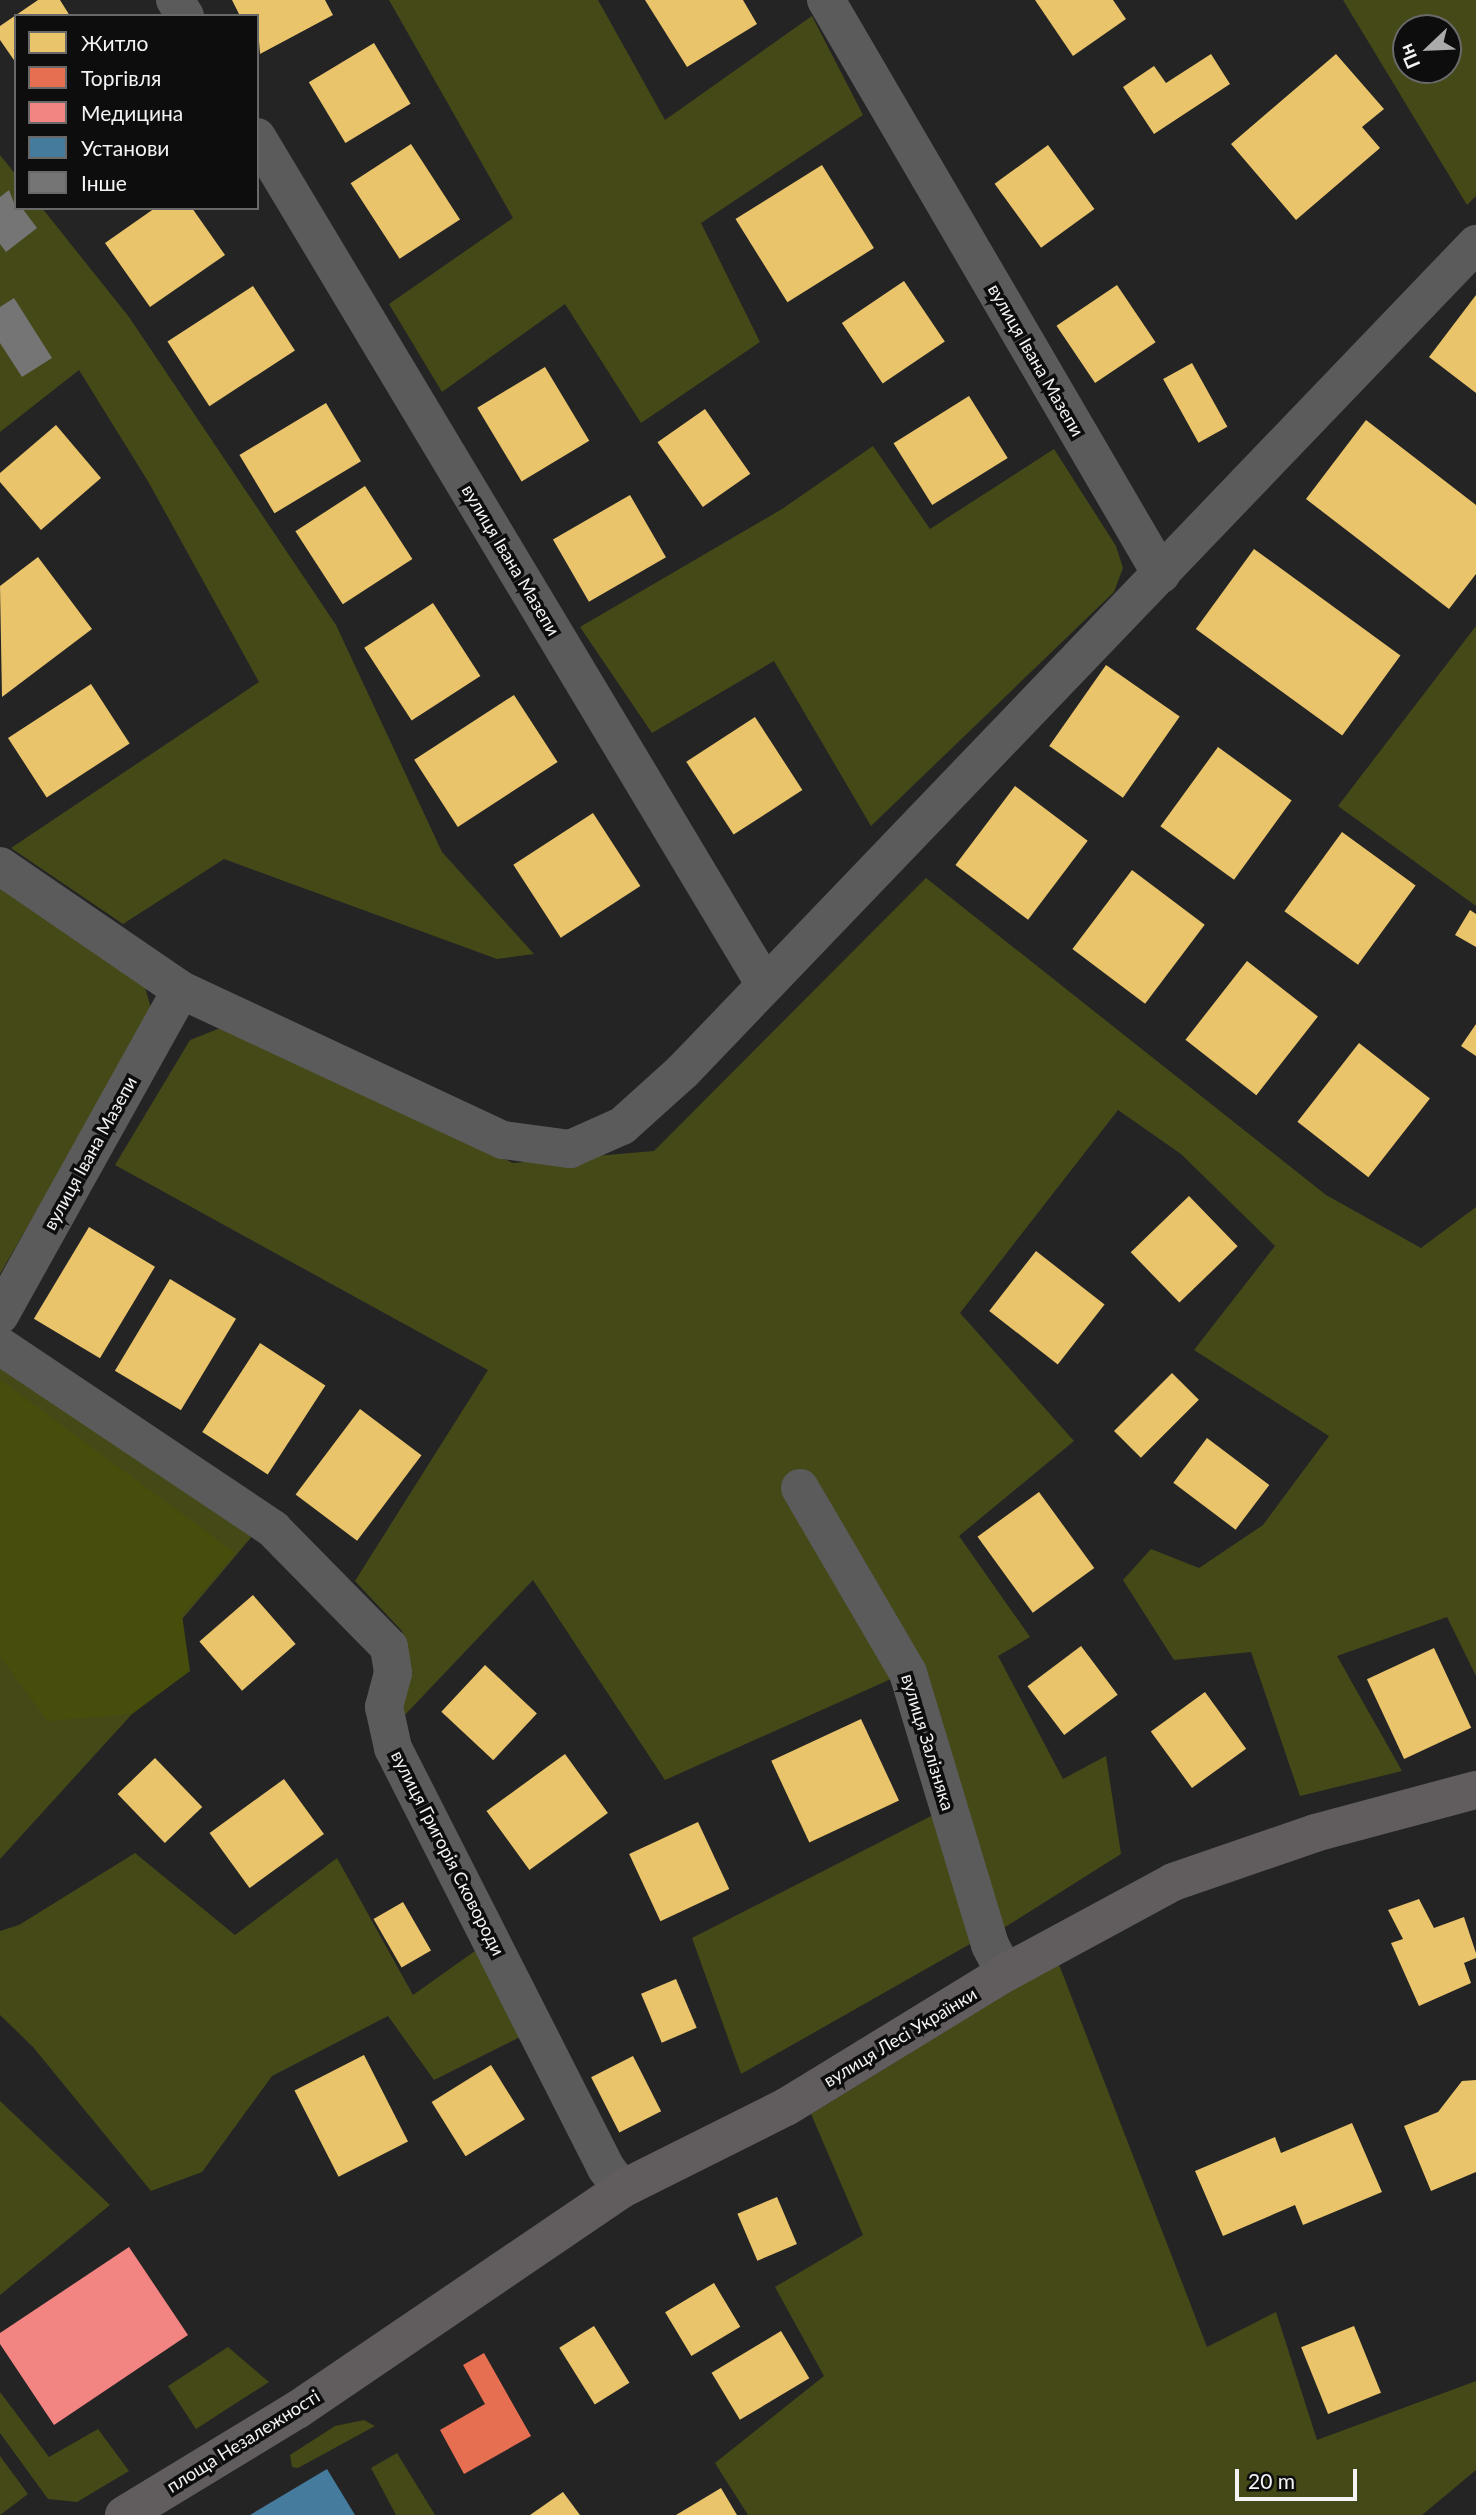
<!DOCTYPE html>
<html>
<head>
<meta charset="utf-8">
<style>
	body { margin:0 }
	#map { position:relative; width:1476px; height:2515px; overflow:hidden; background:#242425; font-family:Lato,sans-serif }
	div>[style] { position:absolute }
	.green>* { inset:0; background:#454917 }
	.forest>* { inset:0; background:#474d0a }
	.homes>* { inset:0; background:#e9c46a; transform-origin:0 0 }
	.shops>* { inset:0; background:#e76f51 }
	.health>* { inset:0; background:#f28482 }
	.public>* { inset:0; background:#457b9d }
	.building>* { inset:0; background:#757575 }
	.minor>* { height:38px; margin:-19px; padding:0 19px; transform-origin:19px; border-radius:19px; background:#5b5b5c }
	.major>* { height:38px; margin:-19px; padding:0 19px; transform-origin:19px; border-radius:19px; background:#615d5e }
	span { translate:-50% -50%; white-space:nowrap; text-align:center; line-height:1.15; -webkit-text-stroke:7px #0d0d0e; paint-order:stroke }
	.street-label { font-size:18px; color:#f3f3f5 }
	.legend { position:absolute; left:14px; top:14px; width:245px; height:196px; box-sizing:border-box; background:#0d0d0e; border:2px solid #69696a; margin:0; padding:9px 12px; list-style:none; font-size:21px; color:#f3f3f5 }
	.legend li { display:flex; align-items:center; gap:14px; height:35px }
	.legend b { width:35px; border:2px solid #69696a }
	.north { position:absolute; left:1392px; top:14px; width:70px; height:70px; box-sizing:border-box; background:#0d0d0e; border:2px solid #69696a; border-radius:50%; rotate:247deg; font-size:19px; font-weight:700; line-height:28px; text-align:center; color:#f3f3f5 }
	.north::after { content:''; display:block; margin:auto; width:24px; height:32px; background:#ababac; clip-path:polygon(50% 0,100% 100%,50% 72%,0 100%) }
	.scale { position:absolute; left:1235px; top:2469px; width:122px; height:32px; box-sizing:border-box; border:4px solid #f3f3f5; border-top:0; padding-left:9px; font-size:21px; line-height:24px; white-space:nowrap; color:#f3f3f5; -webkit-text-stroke:5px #0d0d0e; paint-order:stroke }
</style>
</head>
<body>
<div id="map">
	<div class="green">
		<i style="clip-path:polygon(389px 0,598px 0,665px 120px,812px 16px,863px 115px,701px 223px,760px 342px,641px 423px,565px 304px,442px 392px,389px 304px,513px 218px)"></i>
		<i style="clip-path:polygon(evenodd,1343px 0,1476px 0,1476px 196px,1467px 205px,1343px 0,1406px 28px,1448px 28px,1448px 70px,1406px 70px,1406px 28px)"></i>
		<i style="clip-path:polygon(0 155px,16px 175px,16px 208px,42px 208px,129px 317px,336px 625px,442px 852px,534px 954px,497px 959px,224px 859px,123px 924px,11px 848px,259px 682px,149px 483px,79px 370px,0 432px)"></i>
		<i style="clip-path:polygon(873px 446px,930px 529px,1054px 449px,1116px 546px,1123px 568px,1114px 592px,871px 826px,774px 661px,652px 733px,580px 627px,782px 509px)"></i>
		<i style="clip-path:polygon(1476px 626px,1476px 906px,1338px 806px)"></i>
		<i style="clip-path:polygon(926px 878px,1326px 1195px,1421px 1248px,1476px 1207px,1476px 1676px,1447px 1617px,1337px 1656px,1402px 1771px,1300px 1796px,1251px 1652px,1174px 1660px,1123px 1580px,1151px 1549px,1199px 1568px,1263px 1525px,1329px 1436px,1194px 1350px,1275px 1246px,1181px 1154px,1118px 1110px,960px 1313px,1074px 1441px,959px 1536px,1030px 1637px,998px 1656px,1063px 1779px,1106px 1756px,1121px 1854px,1002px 1929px,891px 1679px,665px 1780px,533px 1580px,402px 1718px,408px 1662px,402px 1631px,355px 1581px,488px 1370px,115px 1165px,190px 1040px,223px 1027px,513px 1163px,654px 1151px)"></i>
		<i style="clip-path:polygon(0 883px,145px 987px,152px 1012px,0 1274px)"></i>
		<i style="clip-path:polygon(0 1363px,254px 1534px,162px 1643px,132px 1714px,0 1859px)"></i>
		<i style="clip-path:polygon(937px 1813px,970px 1944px,741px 2074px,692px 1938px)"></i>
		<i style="clip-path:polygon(135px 1853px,235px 1935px,337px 1858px,413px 1995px,482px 1946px,524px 2035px,434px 2080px,388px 2016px,272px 2076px,202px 2172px,151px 2191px,33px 2047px,0 2015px,0 1931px,19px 1925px)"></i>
		<i style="clip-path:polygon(1058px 1962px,1207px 2347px,1276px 2312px,1317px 2440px,1476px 2381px,1476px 2470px,1422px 2515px,748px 2515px,715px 2463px,824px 2376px,775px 2287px,863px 2235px,811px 2114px)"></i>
		<i style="clip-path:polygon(0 2101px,110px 2205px,0 2295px)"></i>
		<i style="clip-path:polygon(228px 2347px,269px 2382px,196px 2429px,168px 2386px)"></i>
		<i style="clip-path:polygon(0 2392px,49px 2457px,98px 2429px,129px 2471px,77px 2502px,48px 2499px,0 2433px)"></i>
		<i style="clip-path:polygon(364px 2420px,375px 2426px,298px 2468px,292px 2467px,290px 2455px,335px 2426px)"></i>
		<i style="clip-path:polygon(397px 2453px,435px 2515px,396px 2515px,371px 2468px)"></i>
		<i style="clip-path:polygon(0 2456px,28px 2494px,0 2515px)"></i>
	</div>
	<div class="forest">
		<i style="clip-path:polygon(0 1380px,235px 1553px,182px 1615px,190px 1671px,132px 1714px,48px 1721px,0 1656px)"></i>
	</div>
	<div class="homes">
		<i style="clip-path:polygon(38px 0,60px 0,70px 16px,16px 16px,16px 63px,0 40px,0 26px)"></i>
		<i style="clip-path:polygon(232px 0,325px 0,333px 15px,260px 54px,257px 16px,240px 16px)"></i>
		<i style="clip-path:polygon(645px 0,743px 0,757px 24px,687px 67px)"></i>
		<i style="clip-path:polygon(1035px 0,1113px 0,1126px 19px,1073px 56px)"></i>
		<i style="left:374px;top:43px;width:71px;height:76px;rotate:59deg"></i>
		<i style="clip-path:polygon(1211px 54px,1230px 84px,1154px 134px,1123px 87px,1154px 66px,1166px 83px)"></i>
		<i style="clip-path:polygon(1336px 54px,1384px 109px,1362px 127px,1380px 148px,1296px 220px,1231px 144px)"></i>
		<i style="left:411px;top:144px;width:90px;height:72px;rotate:57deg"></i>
		<i style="left:1048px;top:145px;width:79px;height:66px;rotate:54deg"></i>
		<i style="left:822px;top:165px;width:98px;height:102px;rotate:58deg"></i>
		<i style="clip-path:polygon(155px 208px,192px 208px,225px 255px,150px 307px,105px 243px)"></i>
		<i style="left:904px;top:281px;width:73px;height:75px;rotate:56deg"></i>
		<i style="left:1117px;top:285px;width:69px;height:73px;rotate:56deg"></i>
		<i style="left:253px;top:286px;width:77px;height:102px;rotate:57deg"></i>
		<i style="clip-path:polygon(1476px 295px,1476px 393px,1429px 357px)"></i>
		<i style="left:1192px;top:363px;width:73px;height:33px;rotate:61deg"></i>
		<i style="left:545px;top:367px;width:86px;height:79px;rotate:59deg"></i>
		<i style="left:969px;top:396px;width:73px;height:89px;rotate:58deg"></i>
		<i style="left:326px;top:403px;width:68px;height:101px;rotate:59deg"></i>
		<i style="left:705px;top:409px;width:79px;height:58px;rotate:55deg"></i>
		<i style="clip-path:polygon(1366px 420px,1476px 505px,1476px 574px,1449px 609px,1306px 499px)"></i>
		<i style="clip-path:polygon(56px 425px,101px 478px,41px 530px,0 482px,0 473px)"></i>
		<i style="left:365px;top:486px;width:87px;height:83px;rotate:57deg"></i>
		<i style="left:630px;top:495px;width:72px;height:89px;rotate:60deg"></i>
		<i style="left:1254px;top:549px;width:181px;height:99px;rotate:36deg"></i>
		<i style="clip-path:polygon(38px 557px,92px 629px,2px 697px,0 586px)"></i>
		<i style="left:433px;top:603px;width:87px;height:82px;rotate:57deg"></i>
		<i style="left:1106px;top:665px;width:90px;height:99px;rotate:35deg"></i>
		<i style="left:91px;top:684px;width:71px;height:99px;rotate:57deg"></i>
		<i style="left:514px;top:695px;width:80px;height:119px;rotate:57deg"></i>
		<i style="left:755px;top:717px;width:87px;height:82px;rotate:57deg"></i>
		<i style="left:1218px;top:747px;width:91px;height:98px;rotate:36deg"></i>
		<i style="left:1015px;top:786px;width:91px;height:99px;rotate:37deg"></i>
		<i style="left:593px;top:813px;width:87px;height:95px;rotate:57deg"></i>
		<i style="left:1342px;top:832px;width:91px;height:98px;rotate:36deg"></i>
		<i style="left:1132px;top:870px;width:91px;height:99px;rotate:37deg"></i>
		<i style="clip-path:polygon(1470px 910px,1476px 914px,1476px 947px,1455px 935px)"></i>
		<i style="left:1247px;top:961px;width:90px;height:100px;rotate:38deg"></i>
		<i style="clip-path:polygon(1476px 1024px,1476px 1056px,1461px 1046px)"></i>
		<i style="left:1359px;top:1043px;width:90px;height:100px;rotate:38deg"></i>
		<i style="left:1189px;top:1196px;width:70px;height:81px;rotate:46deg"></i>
		<i style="left:89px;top:1227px;width:77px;height:107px;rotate:31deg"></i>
		<i style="left:1036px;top:1251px;width:87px;height:76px;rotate:38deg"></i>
		<i style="left:170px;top:1279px;width:77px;height:107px;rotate:31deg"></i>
		<i style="left:260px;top:1343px;width:78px;height:106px;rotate:33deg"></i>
		<i style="left:1172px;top:1373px;width:38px;height:82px;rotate:45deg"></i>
		<i style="left:360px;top:1409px;width:77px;height:107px;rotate:37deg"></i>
		<i style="left:1207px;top:1438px;width:78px;height:56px;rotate:37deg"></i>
		<i style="left:1039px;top:1492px;width:94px;height:76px;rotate:54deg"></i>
		<i style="left:253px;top:1595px;width:65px;height:71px;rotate:49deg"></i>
		<i style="left:1081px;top:1646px;width:61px;height:67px;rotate:53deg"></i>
		<i style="left:1434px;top:1648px;width:88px;height:74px;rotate:65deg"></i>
		<i style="left:485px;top:1665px;width:71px;height:64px;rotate:43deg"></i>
		<i style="left:1205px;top:1692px;width:70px;height:67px;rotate:54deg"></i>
		<i style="left:861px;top:1719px;width:90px;height:99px;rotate:65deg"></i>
		<i style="left:565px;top:1754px;width:73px;height:97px;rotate:54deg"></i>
		<i style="left:155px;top:1758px;width:68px;height:52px;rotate:46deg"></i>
		<i style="left:284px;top:1779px;width:68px;height:92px;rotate:54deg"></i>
		<i style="left:698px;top:1822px;width:74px;height:76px;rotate:65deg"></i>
		<i style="clip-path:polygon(1419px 1899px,1434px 1928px,1464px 1917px,1476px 1953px,1476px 1958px,1464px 1963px,1471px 1983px,1419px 2006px,1391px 1943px,1403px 1939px,1388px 1910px)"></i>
		<i style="left:403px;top:1902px;width:56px;height:34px;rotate:60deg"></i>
		<i style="left:676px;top:1979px;width:53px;height:38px;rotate:67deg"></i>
		<i style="left:364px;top:2055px;width:97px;height:78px;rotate:63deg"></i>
		<i style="left:633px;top:2056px;width:62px;height:47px;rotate:63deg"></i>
		<i style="left:491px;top:2065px;width:64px;height:70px;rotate:58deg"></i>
		<i style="clip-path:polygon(1476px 2080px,1476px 2172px,1431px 2191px,1404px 2126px,1438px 2112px,1462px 2081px)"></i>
		<i style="clip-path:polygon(1352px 2123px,1382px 2192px,1303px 2225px,1295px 2205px,1223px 2236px,1195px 2171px,1275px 2137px,1281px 2153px)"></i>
		<i style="left:777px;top:2197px;width:51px;height:43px;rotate:67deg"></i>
		<i style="left:714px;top:2283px;width:51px;height:57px;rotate:59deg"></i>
		<i style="left:594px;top:2326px;width:67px;height:41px;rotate:58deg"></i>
		<i style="left:1354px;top:2326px;width:72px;height:57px;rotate:68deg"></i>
		<i style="left:781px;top:2331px;width:55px;height:81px;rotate:59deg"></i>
		<i style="clip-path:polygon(721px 2488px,737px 2515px,676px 2515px)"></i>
		<i style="clip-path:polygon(563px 2492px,580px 2515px,530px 2515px)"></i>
	</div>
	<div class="shops">
		<i style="clip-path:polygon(484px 2353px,531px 2436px,464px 2474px,440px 2430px,485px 2404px,463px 2365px)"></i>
	</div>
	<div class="health">
		<i style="clip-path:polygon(129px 2247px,188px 2335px,54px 2425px,0 2344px,0 2333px)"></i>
	</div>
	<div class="public">
		<i style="clip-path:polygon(327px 2469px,355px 2515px,250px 2515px)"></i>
	</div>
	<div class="building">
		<i style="clip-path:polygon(9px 190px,16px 208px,22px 208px,37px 228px,6px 252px,0 244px,0 197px)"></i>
		<i style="clip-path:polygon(14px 298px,52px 358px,22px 377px,0 343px,0 307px)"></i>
	</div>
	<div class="minor">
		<i style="left:175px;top:0;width:19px;rotate:58deg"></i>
		<i style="left:826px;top:0;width:665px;rotate:59.73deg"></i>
		<i style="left:257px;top:137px;width:986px;rotate:59.07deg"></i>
		<i style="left:0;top:866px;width:219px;rotate:34.4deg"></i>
		<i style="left:181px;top:990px;width:355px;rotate:25deg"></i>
		<i style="left:503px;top:1140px;width:68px;rotate:7.7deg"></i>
		<i style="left:570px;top:1149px;width:57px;rotate:-23.9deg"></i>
		<i style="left:622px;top:1126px;width:82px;rotate:-42deg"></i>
		<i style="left:683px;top:1071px;width:1146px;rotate:-46.2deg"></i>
		<i style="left:0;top:1315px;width:372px;rotate:-60.9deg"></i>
		<i style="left:0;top:1346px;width:329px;rotate:33.8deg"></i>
		<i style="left:273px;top:1529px;width:165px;rotate:45.5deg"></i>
		<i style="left:389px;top:1647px;width:26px;rotate:81deg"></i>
		<i style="left:393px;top:1673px;width:35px;rotate:105deg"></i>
		<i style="left:384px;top:1707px;width:42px;rotate:77.6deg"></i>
		<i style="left:393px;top:1748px;width:471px;rotate:63.1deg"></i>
		<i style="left:606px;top:2168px;width:26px;rotate:53deg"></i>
		<i style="left:800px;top:1488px;width:214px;rotate:59.7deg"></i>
		<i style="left:908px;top:1673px;width:284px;rotate:73.2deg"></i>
		<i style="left:990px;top:1945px;width:32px;rotate:62deg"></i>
	</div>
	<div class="major">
		<i style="left:124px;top:2515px;width:202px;rotate:-31.3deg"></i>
		<i style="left:297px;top:2410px;width:393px;rotate:-34.2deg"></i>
		<i style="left:622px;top:2189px;width:183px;rotate:-26.6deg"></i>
		<i style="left:786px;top:2107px;width:257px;rotate:-31.5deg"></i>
		<i style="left:1005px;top:1973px;width:191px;rotate:-28.4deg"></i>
		<i style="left:1173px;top:1882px;width:150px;rotate:-19deg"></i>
		<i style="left:1315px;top:1833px;width:167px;rotate:-15deg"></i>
	</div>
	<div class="street-label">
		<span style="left:1036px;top:360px;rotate:60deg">вулиця Івана Мазепи</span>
		<span style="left:511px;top:560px;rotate:59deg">вулиця Івана Мазепи</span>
		<span style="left:90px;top:1153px;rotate:-61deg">вулиця Івана Мазепи</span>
		<span style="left:928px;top:1742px;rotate:73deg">вулиця Залізняка</span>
		<span style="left:448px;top:1853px;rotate:63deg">вулиця Григорія Сковороди</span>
		<span style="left:900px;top:2037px;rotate:-31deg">вулиця Лесі Українки</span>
		<span style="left:243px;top:2441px;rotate:-32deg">площа Незалежності</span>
	</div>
	<ul class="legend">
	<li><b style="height:19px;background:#e9c46a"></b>Житло</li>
	<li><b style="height:19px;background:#e76f51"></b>Торгівля</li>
	<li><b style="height:19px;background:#f28482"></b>Медицина</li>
	<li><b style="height:19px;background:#457b9d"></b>Установи</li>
	<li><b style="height:19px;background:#757575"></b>Інше</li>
	</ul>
	<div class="north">Пн</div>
	<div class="scale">20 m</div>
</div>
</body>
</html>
